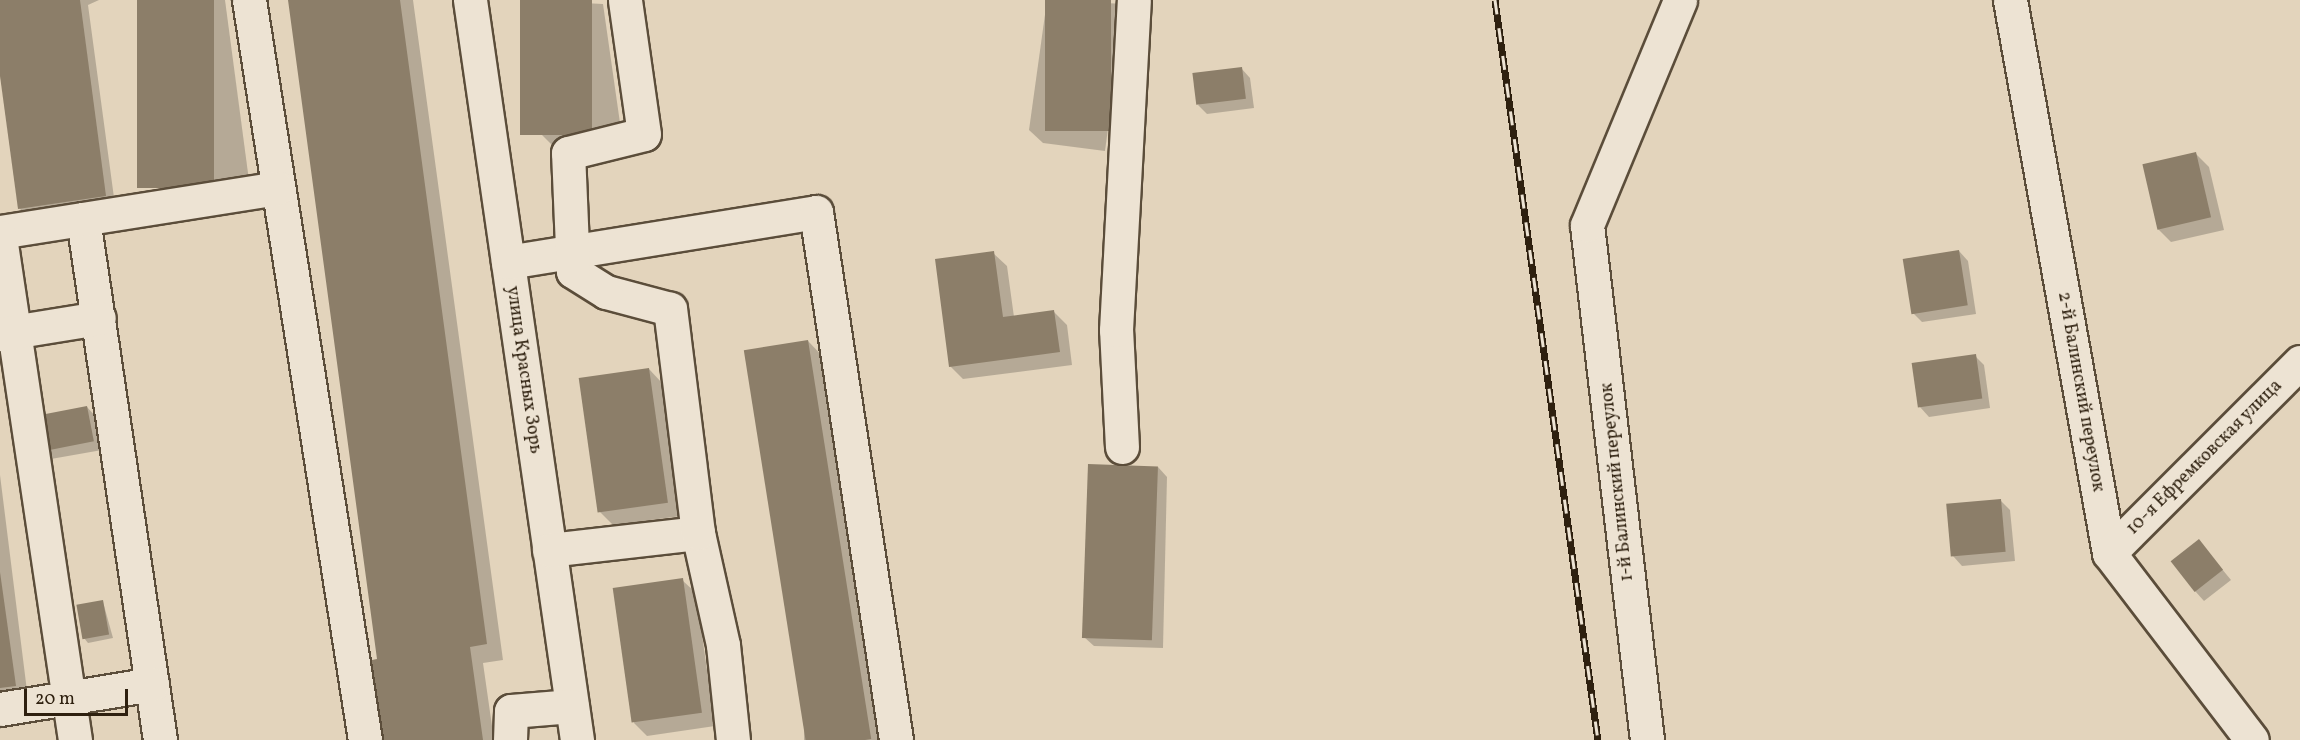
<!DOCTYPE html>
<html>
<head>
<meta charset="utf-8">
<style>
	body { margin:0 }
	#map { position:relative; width:2300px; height:740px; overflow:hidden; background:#e3d4bc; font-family:Vollkorn,serif }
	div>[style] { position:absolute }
	.shadow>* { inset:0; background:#0003 }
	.building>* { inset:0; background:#8c7e69; transform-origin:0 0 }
	.roads { filter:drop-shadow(2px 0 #5b4d3a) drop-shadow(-2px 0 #5b4d3a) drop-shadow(0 2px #5b4d3a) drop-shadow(0 -2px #5b4d3a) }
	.minor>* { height:33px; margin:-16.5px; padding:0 16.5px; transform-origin:16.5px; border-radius:16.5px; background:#ede3d3 }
	.rail>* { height:7px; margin-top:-3.5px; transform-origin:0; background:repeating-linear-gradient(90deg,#ede3d3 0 14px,#2e200f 0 28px); box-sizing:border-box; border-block:2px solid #2e200f }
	span { translate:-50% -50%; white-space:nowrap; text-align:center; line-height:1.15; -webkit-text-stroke:4.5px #ede3d3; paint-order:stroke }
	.street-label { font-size:18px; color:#2e200f }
	.scale { position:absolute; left:24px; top:689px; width:104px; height:27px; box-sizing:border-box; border:3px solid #2e200f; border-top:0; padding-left:8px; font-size:18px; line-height:21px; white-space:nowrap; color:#2e200f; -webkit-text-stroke:4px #ede3d3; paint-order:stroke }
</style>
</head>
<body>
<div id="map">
	<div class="shadow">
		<i style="clip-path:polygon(0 0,99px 0,88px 5px,115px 205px,29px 217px,19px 208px,0 65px)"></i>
		<i style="clip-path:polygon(139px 0,225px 0,250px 188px,177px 198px,164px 185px)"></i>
		<i style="clip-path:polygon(289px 0,413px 0,503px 660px,483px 663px,494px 740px,379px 740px,380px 661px)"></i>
		<i style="clip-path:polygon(525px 0,603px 4px,622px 137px,554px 147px,540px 133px)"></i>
		<i style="clip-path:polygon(1047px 0,1125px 4px,1105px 151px,1043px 143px,1029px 130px)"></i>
		<i style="clip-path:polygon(1241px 68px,1250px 78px,1254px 108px,1207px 114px,1198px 105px)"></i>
		<i style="clip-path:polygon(2196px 154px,2209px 167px,2224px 230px,2171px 242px,2158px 229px)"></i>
		<i style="clip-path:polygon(1959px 251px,1968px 261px,1976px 314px,1922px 322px,1913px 313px,1905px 259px)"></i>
		<i style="clip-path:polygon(993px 253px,1007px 266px,1014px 317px,1054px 312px,1067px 325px,1072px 365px,963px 379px,950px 366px)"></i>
		<i style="clip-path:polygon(808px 341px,828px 362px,885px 740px,804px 740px)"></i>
		<i style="clip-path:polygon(1975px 356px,1984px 365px,1990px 408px,1929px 417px,1920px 407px)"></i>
		<i style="clip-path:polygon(649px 369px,662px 383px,681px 516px,613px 525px,600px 512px)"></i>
		<i style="clip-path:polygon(87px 407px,96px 417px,102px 450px,51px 459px,42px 450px)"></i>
		<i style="clip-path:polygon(1158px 467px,1167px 477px,1163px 648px,1094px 646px,1084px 637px)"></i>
		<i style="clip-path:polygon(0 475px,28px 699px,0 703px)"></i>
		<i style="clip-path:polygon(2001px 501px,2010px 510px,2015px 561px,1962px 566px,1953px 556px)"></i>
		<i style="clip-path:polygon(2199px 541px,2231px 580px,2204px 601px,2195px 591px)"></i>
		<i style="clip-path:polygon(682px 580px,696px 593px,715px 726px,647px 736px,634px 723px)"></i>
		<i style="clip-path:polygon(103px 602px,113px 638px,88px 643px,84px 638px)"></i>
	</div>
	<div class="building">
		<i style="clip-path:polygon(0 0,80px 0,106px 196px,18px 209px,0 76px)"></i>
		<i style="left:137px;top:0;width:77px;height:188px"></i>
		<i style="clip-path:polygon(288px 0,400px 0,487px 644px,470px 647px,483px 740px,378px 740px,367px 661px,377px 659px)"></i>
		<i style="left:520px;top:0;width:72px;height:135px"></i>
		<i style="left:1045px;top:0;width:66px;height:131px"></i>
		<i style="left:1242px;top:67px;width:32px;height:50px;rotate:83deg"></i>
		<i style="left:2196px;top:152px;width:67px;height:55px;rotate:77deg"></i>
		<i style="left:1959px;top:250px;width:56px;height:57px;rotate:81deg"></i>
		<i style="clip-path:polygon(994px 251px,1003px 317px,1054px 310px,1060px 352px,949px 367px,935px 259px)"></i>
		<i style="left:808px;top:340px;width:404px;height:65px;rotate:81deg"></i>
		<i style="left:1976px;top:354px;width:45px;height:65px;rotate:82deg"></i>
		<i style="left:649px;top:368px;width:136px;height:71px;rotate:82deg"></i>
		<i style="left:87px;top:406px;width:36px;height:54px;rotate:79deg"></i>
		<i style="left:1088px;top:464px;width:70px;height:174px;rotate:2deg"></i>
		<i style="left:2001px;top:499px;width:53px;height:55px;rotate:85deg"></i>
		<i style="left:2199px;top:539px;width:39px;height:36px;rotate:52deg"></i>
		<i style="clip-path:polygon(0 572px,16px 686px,0 688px)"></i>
		<i style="left:683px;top:578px;width:136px;height:71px;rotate:82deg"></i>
		<i style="left:103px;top:600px;width:35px;height:27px;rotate:80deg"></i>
	</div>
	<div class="roads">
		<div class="minor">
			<i style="left:249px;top:0;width:749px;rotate:81.09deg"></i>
			<i style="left:470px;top:0;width:748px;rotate:81.77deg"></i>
			<i style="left:2010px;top:0;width:562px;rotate:79.85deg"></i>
			<i style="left:2109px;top:553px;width:235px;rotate:52.6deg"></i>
			<i style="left:83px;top:219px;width:527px;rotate:81.59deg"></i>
			<i style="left:0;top:232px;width:281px;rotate:-9deg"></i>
			<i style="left:0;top:237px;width:509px;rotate:81.52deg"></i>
			<i style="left:508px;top:262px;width:312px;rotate:-9.2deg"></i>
			<i style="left:816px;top:212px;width:534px;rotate:81.38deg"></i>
			<i style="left:0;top:334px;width:100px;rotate:-9.2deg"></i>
			<i style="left:1122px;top:447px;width:117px;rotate:-92.9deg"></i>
			<i style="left:1116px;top:330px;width:330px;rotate:-86.9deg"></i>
			<i style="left:698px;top:533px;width:115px;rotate:77.4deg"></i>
			<i style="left:723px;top:645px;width:96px;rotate:84deg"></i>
			<i style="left:549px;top:550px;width:150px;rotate:-6.5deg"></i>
			<i style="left:698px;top:533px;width:226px;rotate:-97.1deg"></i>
			<i style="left:670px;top:309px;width:66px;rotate:-165.1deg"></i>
			<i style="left:606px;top:292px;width:39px;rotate:-148deg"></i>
			<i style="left:573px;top:271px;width:118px;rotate:-92.4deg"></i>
			<i style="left:568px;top:153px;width:78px;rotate:-14deg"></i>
			<i style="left:644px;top:134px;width:135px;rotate:-98.1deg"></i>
			<i style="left:2109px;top:553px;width:270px;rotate:-45deg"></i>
			<i style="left:0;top:709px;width:154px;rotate:-9.3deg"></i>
			<i style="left:510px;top:740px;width:29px;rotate:-88deg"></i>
			<i style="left:511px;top:711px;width:61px;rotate:-4.7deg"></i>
			<i style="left:1647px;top:740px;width:518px;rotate:-96.65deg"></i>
			<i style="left:1587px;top:225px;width:243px;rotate:-67.5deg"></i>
		</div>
	</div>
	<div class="rail">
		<i style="left:1495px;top:0;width:747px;rotate:82.08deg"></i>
	</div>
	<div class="street-label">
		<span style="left:523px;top:370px;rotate:82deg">улица Красных Зорь</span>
		<span style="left:2080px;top:392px;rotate:80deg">2-й Балинский переулок</span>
		<span style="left:2205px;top:458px;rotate:-45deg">10-я Ефремковская улица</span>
		<span style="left:1618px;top:482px;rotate:-96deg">1-й Балинский переулок</span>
	</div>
	<div class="scale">20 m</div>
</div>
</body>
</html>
